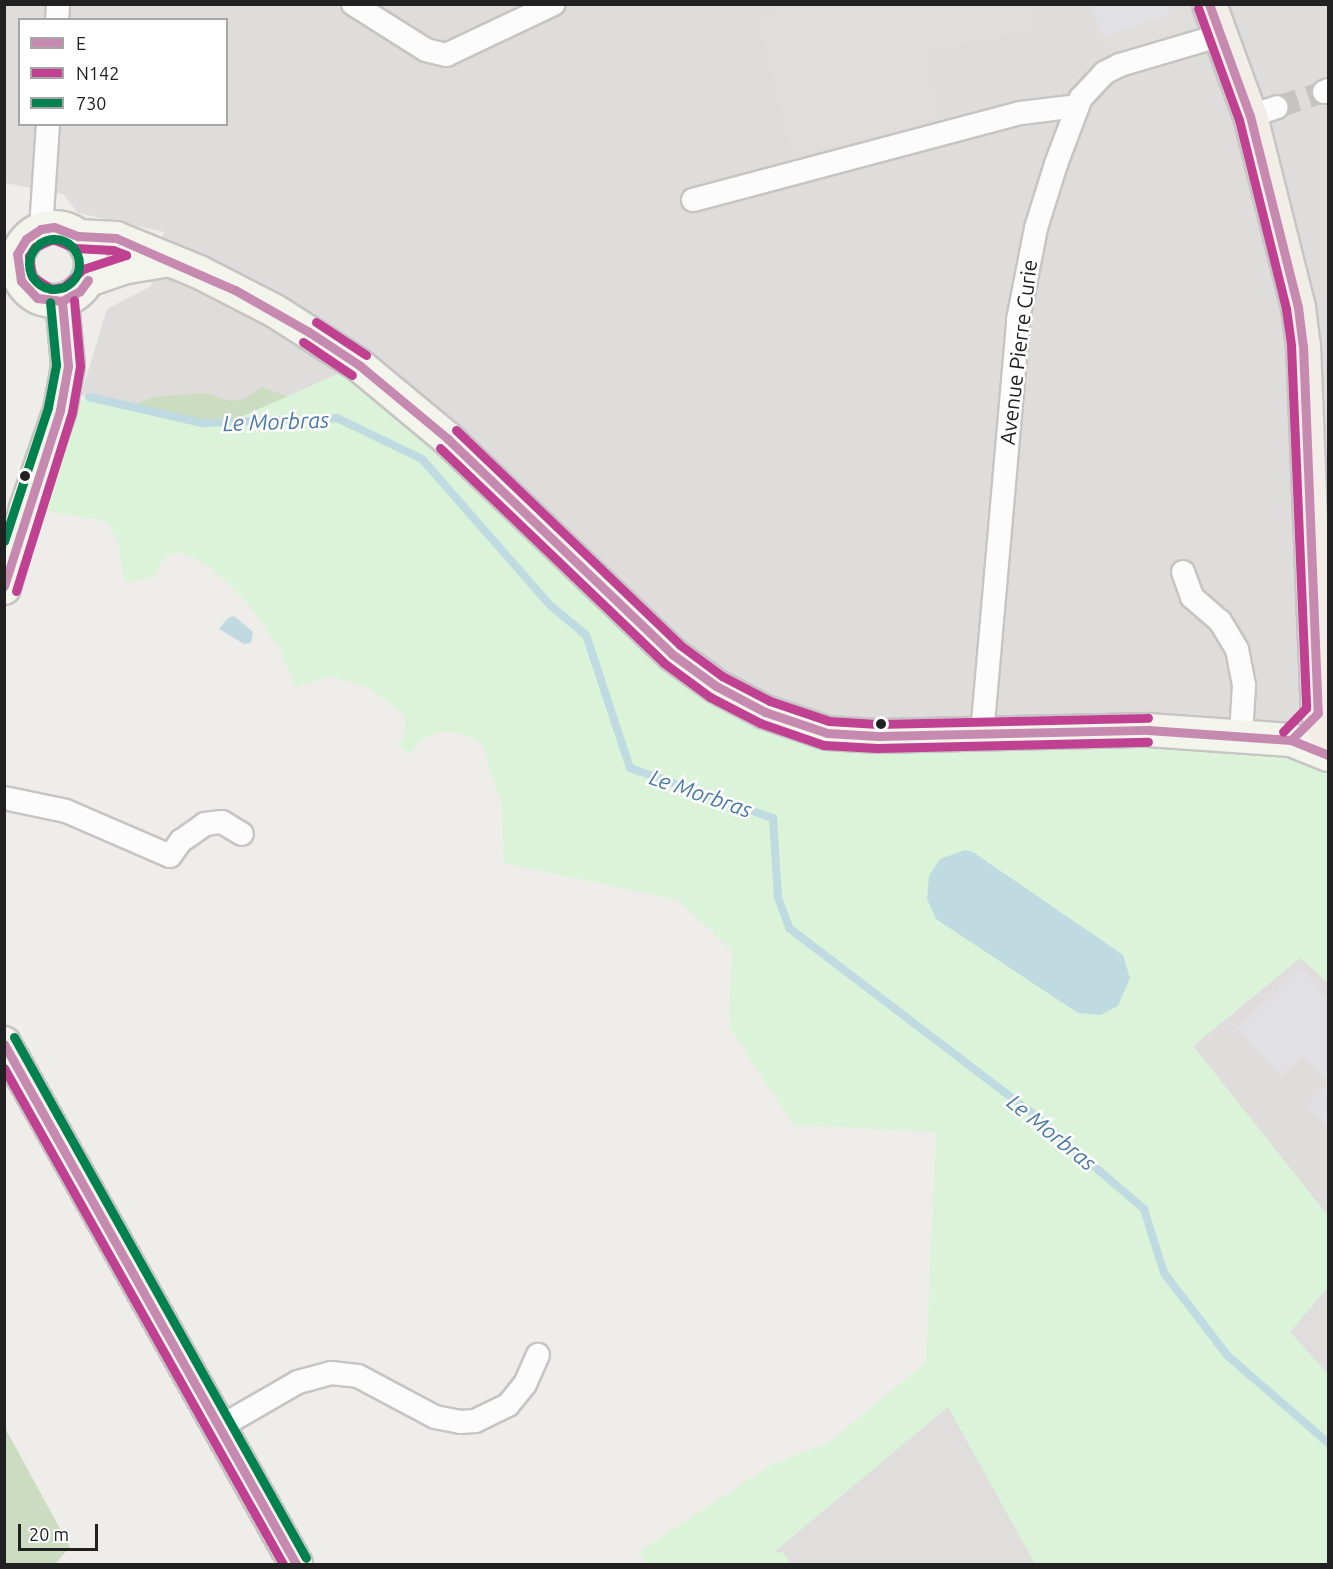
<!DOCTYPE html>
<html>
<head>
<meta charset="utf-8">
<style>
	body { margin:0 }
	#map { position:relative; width:1333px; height:1569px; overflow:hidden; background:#efedea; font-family:Ubuntu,sans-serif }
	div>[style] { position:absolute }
	.residential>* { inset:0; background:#dedddb }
	.forest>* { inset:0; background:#cbdcc0 }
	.park>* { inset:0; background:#daf3d9 }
	.parking>* { inset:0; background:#dfdedd }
	.plaza>* { inset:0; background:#e1e0e4 }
	.water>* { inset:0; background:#bfdae1 }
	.stream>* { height:8px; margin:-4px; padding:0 4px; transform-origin:4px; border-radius:4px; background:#bfdae1 }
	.street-tunnel>* { height:22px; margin-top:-11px; transform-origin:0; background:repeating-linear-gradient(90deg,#c6c4c2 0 22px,transparent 0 33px) }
	.roads { filter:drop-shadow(2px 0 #c6c5c4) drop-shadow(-2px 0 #c6c5c4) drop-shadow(0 2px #c6c5c4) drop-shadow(0 -2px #c6c5c4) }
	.street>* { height:22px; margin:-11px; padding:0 11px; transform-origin:11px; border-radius:11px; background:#fdfcfc }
	.secondary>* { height:32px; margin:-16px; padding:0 16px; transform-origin:16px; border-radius:16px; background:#f3f4ec }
	.secondary>.ring { margin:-16px; padding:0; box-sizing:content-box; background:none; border:32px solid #f3f4ec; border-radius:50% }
	.primary>* { height:33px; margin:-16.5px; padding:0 16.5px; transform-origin:16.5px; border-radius:16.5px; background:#f2ede7 }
	.bus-1>* { height:9px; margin:-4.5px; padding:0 4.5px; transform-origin:4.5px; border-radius:4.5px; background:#c68ab1 }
	.bus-2>* { height:9px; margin:-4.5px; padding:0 4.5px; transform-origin:4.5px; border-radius:4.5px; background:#c04191 }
	.bus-3>* { height:9px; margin:-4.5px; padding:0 4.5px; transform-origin:4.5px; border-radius:4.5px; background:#00814f }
	.bus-3>.ring { margin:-4.5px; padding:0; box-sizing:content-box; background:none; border:9px solid #00814f; border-radius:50% }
	.dots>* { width:16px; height:16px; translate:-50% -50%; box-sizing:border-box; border:3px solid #fff; border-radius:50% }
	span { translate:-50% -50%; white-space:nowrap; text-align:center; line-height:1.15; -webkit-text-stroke:5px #fff; paint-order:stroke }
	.street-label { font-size:21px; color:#212121 }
	.water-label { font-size:22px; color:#4c7aa7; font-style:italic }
	.frame { position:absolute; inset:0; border:6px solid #212121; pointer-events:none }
	.legend { position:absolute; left:18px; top:18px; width:210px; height:108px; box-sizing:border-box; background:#fff; border:2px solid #a6a6a6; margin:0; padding:8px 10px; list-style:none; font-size:18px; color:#212121 }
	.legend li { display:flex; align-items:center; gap:12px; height:30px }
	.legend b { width:30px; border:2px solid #a6a6a6 }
	.scale { position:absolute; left:18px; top:1524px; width:80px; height:27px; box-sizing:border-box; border:3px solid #212121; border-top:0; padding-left:8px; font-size:18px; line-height:21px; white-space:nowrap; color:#212121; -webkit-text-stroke:4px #fff; paint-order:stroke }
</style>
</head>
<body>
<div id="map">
	<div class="residential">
		<i style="clip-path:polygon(evenodd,5px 5px,1328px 5px,1328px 773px,878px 736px,765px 712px,345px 371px,227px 423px,81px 395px,107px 309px,151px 286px,164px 232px,78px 213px,63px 194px,5px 183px,5px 5px,20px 20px,226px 20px,226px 124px,20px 124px,20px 20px)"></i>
		<i style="clip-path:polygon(1328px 926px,1328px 1216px,1193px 1046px,1300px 958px)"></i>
	</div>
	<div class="forest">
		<i style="clip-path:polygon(262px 387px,413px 442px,82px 424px,154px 397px,206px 393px,230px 401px,242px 400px)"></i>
		<i style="clip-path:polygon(4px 1426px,70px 1547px,55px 1564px,5px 1563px)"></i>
	</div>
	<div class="park">
		<i style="clip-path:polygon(345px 371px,609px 596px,765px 712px,982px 735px,1328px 755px,1328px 983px,1300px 958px,1193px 1046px,1328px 1216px,1328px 1564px,646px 1564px,639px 1552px,769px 1466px,829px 1442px,926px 1362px,936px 1132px,793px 1125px,729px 1026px,732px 951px,678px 900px,504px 863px,501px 804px,482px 745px,475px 739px,458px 732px,438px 732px,420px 741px,409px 754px,398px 746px,406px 731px,402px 713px,369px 688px,331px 676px,295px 687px,281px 651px,263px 624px,242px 597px,209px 566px,183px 553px,174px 553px,161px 561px,156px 577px,125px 582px,118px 541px,109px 526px,100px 520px,26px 508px,60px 410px,89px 397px,167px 418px,227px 423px)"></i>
	</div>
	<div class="parking">
		<i style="clip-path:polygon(1027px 4px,1032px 29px,923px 50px,936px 118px,794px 154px,760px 22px,794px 5px)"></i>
		<i style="clip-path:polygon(1166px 5px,1192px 5px,1190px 29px,1179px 37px,1111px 58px,1103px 36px,1168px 15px)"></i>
		<i style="clip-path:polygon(1328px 1287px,1328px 1374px,1290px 1332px)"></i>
		<i style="clip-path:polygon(948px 1407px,1035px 1564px,791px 1564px,783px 1552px,773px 1553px)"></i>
	</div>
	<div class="plaza">
		<i style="clip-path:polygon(1091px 5px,1166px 5px,1169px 15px,1103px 36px)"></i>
		<i style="clip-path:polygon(1302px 967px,1328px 999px,1328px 1127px,1308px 1105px,1328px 1083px,1303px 1056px,1281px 1076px,1237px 1029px)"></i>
	</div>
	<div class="water">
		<i style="clip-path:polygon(234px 616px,253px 632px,251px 643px,244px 644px,219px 629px,228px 618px)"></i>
		<i style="clip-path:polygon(965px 850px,973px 852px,1123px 955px,1130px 978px,1118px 1006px,1100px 1015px,1078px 1013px,936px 919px,927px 899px,929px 876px,940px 859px)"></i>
	</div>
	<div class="stream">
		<i style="left:89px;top:397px;width:116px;rotate:13deg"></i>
		<i style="left:202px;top:423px;width:135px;rotate:-2.1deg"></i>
		<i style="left:337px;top:418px;width:94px;rotate:25.8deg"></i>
		<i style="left:422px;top:459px;width:194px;rotate:48.8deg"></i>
		<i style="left:550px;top:605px;width:47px;rotate:39.8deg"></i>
		<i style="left:586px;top:635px;width:140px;rotate:71.7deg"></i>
		<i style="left:630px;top:768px;width:151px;rotate:19.3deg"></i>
		<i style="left:773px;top:818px;width:79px;rotate:86.4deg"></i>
		<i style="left:778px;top:897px;width:33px;rotate:70deg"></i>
		<i style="left:789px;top:928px;width:305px;rotate:37.3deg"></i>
		<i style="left:1032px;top:1113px;width:148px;rotate:40.6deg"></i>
		<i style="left:1144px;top:1209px;width:67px;rotate:72.6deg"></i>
		<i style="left:1164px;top:1273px;width:105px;rotate:52.4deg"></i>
		<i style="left:1228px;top:1356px;width:133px;rotate:41deg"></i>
	</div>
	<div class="street-tunnel">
		<i style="left:1277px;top:107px;width:49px;rotate:-17.7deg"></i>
	</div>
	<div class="roads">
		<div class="street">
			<i style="left:353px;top:4px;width:86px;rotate:32.2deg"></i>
			<i style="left:426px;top:50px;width:21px;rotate:14deg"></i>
			<i style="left:446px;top:55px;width:119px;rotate:-25.3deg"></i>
			<i style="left:57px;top:20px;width:16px;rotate:-86deg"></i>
			<i style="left:1324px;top:92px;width:4px;rotate:-27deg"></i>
			<i style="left:1250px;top:116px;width:28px;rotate:-18deg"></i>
			<i style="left:693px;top:200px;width:339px;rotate:-14.9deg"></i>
			<i style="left:1021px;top:113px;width:56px;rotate:-7.1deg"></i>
			<i style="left:41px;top:229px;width:105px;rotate:-86.2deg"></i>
			<i style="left:1183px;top:572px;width:27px;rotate:70deg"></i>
			<i style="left:1192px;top:597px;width:37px;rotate:41deg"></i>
			<i style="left:1220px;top:621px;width:33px;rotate:59deg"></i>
			<i style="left:1237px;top:649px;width:37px;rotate:79deg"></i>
			<i style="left:1244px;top:685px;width:50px;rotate:93.4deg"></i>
			<i style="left:982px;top:735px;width:417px;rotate:-85deg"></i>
			<i style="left:1018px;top:320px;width:94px;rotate:-78.9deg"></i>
			<i style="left:1036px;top:228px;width:67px;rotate:-72.6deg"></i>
			<i style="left:1056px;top:164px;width:71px;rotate:-69.3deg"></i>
			<i style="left:1081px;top:98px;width:34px;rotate:-47deg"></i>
			<i style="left:1104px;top:73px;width:18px;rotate:-27deg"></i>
			<i style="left:1120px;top:65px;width:105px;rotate:-16.5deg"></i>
			<i style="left:4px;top:798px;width:63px;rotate:11.8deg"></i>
			<i style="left:66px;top:811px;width:113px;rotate:23.4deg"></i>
			<i style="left:170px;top:856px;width:19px;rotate:-54deg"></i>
			<i style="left:181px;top:841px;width:29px;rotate:-35deg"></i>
			<i style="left:205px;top:824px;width:17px;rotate:-7deg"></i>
			<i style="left:222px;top:822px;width:23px;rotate:31deg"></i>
			<i style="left:220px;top:1427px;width:90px;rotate:-30deg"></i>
			<i style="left:298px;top:1382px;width:34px;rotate:-15deg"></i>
			<i style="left:331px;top:1373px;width:27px;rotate:6deg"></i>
			<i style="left:358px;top:1376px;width:87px;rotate:28deg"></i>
			<i style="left:435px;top:1417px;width:25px;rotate:11deg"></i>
			<i style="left:460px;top:1422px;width:15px;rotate:-4deg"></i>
			<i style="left:475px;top:1421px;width:37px;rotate:-26deg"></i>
			<i style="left:508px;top:1405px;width:27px;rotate:-51deg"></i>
			<i style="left:525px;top:1384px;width:32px;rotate:-66deg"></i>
		</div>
		<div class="secondary">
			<i class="ring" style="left:17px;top:227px;width:42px;height:42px"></i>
			<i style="left:78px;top:236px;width:38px;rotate:3deg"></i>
			<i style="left:116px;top:238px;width:90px;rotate:22.3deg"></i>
			<i style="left:199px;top:272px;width:85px;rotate:27.2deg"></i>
			<i style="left:275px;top:311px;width:100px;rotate:32.7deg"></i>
			<i style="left:359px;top:365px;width:116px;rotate:39.7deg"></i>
			<i style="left:448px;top:439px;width:310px;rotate:43.8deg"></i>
			<i style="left:672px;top:654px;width:54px;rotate:36deg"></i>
			<i style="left:716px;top:686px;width:55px;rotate:28deg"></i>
			<i style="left:765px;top:712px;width:65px;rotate:18.7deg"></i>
			<i style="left:827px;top:733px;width:51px;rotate:3.4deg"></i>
			<i style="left:878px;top:736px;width:270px;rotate:-1.3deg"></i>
			<i style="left:1148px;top:730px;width:143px;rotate:4deg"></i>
			<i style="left:1291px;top:740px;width:40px;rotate:22deg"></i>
			<i style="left:88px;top:280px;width:36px;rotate:-19deg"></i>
			<i style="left:122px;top:268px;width:48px;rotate:-9.7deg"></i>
			<i style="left:4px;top:588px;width:83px;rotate:-74.6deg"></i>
			<i style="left:26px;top:508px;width:104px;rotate:-70.9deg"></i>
			<i style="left:60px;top:410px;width:45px;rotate:-79.7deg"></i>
			<i style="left:68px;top:366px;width:65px;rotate:-95.3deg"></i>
			<i style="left:4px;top:1043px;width:597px;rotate:60.73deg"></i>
		</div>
		<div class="primary">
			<i style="left:1209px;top:4px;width:119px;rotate:69.9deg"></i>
			<i style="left:1250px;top:116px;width:197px;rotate:75.9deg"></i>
			<i style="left:1298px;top:307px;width:38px;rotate:83deg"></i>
			<i style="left:1303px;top:345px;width:368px;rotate:87.7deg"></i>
			<i style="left:1318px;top:713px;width:30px;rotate:70deg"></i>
		</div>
	</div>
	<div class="bus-1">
		<i style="left:1209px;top:4px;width:119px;rotate:69.9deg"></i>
		<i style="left:1250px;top:116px;width:197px;rotate:75.9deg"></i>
		<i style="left:1298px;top:307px;width:38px;rotate:83deg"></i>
		<i style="left:1303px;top:345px;width:368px;rotate:87.7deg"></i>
		<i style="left:1318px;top:713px;width:38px;rotate:135deg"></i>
		<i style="left:88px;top:280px;width:14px;rotate:126deg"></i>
		<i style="left:80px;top:291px;width:21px;rotate:151deg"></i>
		<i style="left:62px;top:301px;width:25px;rotate:-173deg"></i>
		<i style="left:37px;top:298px;width:23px;rotate:-133deg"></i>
		<i style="left:21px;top:281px;width:27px;rotate:-98deg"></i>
		<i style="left:17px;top:254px;width:17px;rotate:-59deg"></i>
		<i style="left:26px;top:239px;width:18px;rotate:-34deg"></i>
		<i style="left:41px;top:229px;width:13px;rotate:-9deg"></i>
		<i style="left:54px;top:227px;width:26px;rotate:21deg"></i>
		<i style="left:78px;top:236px;width:38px;rotate:3deg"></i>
		<i style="left:116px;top:238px;width:130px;rotate:23.6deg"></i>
		<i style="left:235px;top:290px;width:85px;rotate:29.6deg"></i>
		<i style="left:309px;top:332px;width:60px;rotate:33.4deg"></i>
		<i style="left:359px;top:365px;width:116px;rotate:39.7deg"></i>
		<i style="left:448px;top:439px;width:310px;rotate:43.8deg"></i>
		<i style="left:672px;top:654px;width:54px;rotate:36deg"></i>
		<i style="left:716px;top:686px;width:55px;rotate:28deg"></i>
		<i style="left:765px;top:712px;width:65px;rotate:18.7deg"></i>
		<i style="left:827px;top:733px;width:51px;rotate:3.4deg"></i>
		<i style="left:878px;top:736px;width:270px;rotate:-1.3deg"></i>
		<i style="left:1148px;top:730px;width:143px;rotate:4deg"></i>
		<i style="left:1291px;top:740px;width:40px;rotate:22deg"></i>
		<i style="left:4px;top:586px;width:185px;rotate:-72.3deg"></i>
		<i style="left:60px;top:410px;width:45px;rotate:-79.7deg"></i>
		<i style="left:68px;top:366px;width:65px;rotate:-95.3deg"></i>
		<i style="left:4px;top:1044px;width:596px;rotate:60.68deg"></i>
	</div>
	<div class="bus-2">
		<i style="left:1198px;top:8px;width:119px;rotate:69.9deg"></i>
		<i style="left:1239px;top:120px;width:195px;rotate:76deg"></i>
		<i style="left:1286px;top:309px;width:37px;rotate:82deg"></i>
		<i style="left:1291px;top:346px;width:362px;rotate:87.6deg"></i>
		<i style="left:1306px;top:708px;width:33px;rotate:134deg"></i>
		<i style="left:53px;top:239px;width:24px;rotate:22deg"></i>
		<i style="left:75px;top:248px;width:38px;rotate:3deg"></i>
		<i style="left:113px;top:250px;width:14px;rotate:21deg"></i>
		<i style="left:126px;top:255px;width:45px;rotate:162deg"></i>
		<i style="left:83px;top:269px;width:26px;rotate:137deg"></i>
		<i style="left:64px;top:287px;width:13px;rotate:171deg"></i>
		<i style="left:51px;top:289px;width:23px;rotate:-146deg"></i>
		<i style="left:32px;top:276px;width:20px;rotate:-99deg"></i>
		<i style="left:29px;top:256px;width:11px;rotate:-56deg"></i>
		<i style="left:35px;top:247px;width:20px;rotate:-24deg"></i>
		<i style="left:316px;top:322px;width:60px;rotate:33.4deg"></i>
		<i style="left:303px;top:342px;width:59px;rotate:34deg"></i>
		<i style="left:456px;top:430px;width:310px;rotate:43.8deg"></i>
		<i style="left:680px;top:645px;width:52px;rotate:36.4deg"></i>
		<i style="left:722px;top:676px;width:54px;rotate:27.5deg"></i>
		<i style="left:770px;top:701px;width:62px;rotate:18.7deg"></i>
		<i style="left:829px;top:721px;width:49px;rotate:3.5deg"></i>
		<i style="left:878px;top:724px;width:270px;rotate:-1.3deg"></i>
		<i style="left:440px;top:448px;width:310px;rotate:43.8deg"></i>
		<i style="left:664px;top:663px;width:57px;rotate:36.5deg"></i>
		<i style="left:710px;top:697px;width:56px;rotate:27.5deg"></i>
		<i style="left:760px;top:723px;width:68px;rotate:19deg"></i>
		<i style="left:824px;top:745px;width:53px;rotate:3.2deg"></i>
		<i style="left:877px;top:748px;width:271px;rotate:-1.3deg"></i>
		<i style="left:16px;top:591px;width:188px;rotate:-72.6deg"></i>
		<i style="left:72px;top:412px;width:47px;rotate:-80.1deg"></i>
		<i style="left:80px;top:366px;width:66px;rotate:-95.2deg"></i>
		<i style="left:4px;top:1068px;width:569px;rotate:60.64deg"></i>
	</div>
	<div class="bus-3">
		<i class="ring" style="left:29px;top:239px;width:41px;height:41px"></i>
		<i style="left:4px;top:541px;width:141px;rotate:-71.8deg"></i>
		<i style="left:48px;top:407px;width:43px;rotate:-79.2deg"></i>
		<i style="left:56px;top:365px;width:63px;rotate:-95.4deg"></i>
		<i style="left:14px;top:1037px;width:597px;rotate:60.73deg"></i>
	</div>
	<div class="dots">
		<i style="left:25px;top:476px;background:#212121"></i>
		<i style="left:881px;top:724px;background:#212121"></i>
	</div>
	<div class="street-label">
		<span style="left:1018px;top:352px;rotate:-83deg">Avenue Pierre Curie</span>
	</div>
	<div class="water-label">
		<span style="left:276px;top:421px;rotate:-2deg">Le Morbras</span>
		<span style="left:701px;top:793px;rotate:19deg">Le Morbras</span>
		<span style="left:1052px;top:1132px;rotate:39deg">Le Morbras</span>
	</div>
	<div class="frame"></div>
	<ul class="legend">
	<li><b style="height:8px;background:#c68ab1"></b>E</li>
	<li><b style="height:8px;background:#c04191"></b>N142</li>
	<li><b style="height:8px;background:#00814f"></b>730</li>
	</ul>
	<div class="scale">20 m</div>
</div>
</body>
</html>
